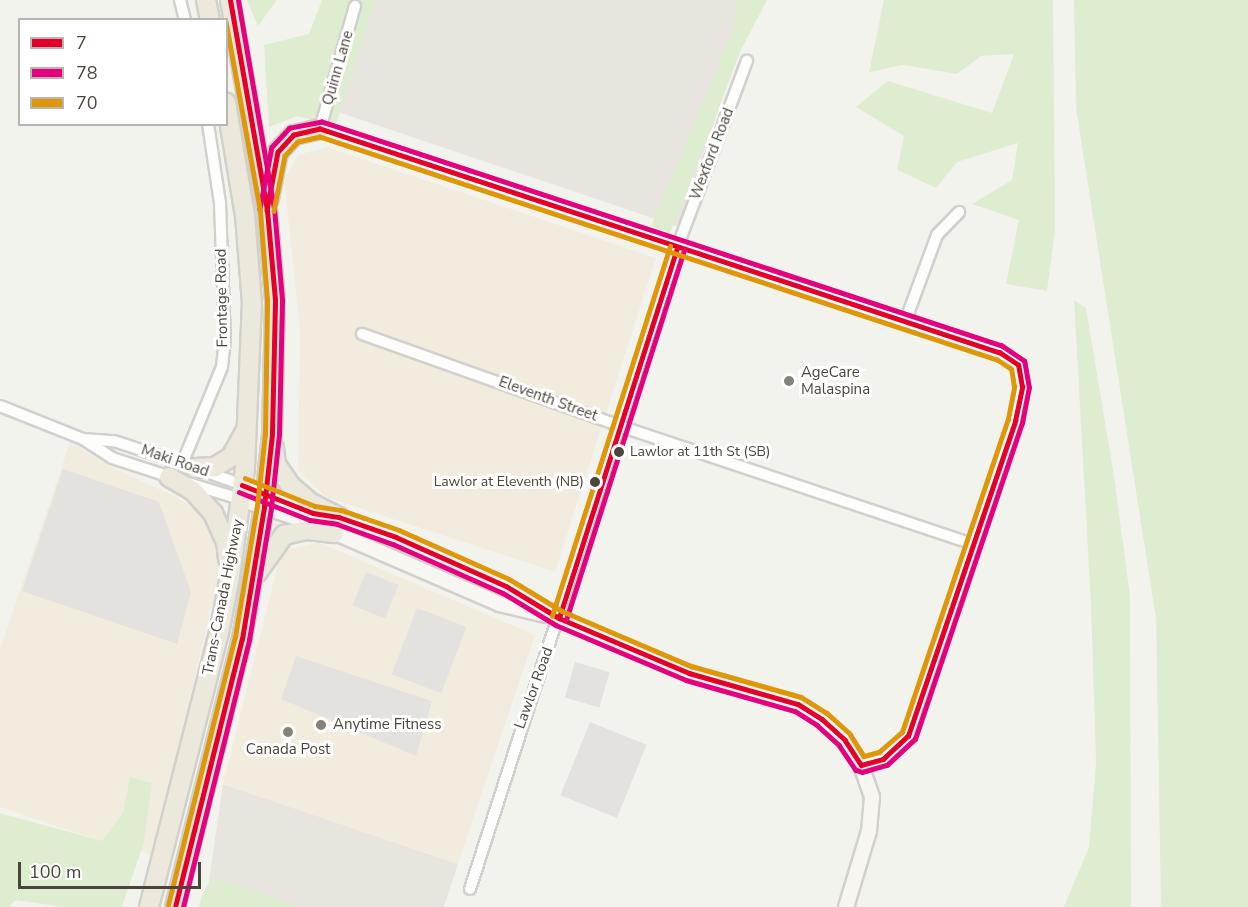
<!DOCTYPE html>
<html>
<head>
<meta charset="utf-8">
<style>
	body { margin:0 }
	#map { position:relative; width:1248px; height:907px; overflow:hidden; background:#f3f3ee; font-family:"Nunito Sans",sans-serif }
	div>[style] { position:absolute }
	.residential>* { inset:0; background:#e7e5dd }
	.commercial>* { inset:0; background:#f2ecdf }
	.green>* { inset:0; background:#deedd0 }
	.parking>* { inset:0; background:#e3e2de; transform-origin:0 0 }
	.roads { filter:drop-shadow(2px 0 #d1d0cc) drop-shadow(-2px 0 #d1d0cc) drop-shadow(0 2px #d1d0cc) drop-shadow(0 -2px #d1d0cc) }
	.street>* { height:10px; margin:-5px; padding:0 5px; transform-origin:5px; border-radius:5px; background:#fdfdfc }
	.secondary>* { height:14px; margin:-7px; padding:0 7px; transform-origin:7px; border-radius:7px; background:#f7f6f1 }
	.highway>* { height:18px; margin:-9px; padding:0 9px; transform-origin:9px; border-radius:9px; background:#ece8db }
	.bus-1>* { height:4.5px; margin:-2.25px; padding:0 2.25px; transform-origin:2.25px; border-radius:2.25px; background:#e4002b }
	.bus-2>* { height:4.5px; margin:-2.25px; padding:0 2.25px; transform-origin:2.25px; border-radius:2.25px; background:#e5007d }
	.bus-3>* { height:4.5px; margin:-2.25px; padding:0 2.25px; transform-origin:2.25px; border-radius:2.25px; background:#dd9709 }
	.dots>* { width:16px; height:16px; translate:-50% -50%; box-sizing:border-box; border:3px solid #fff; border-radius:50% }
	span { translate:-50% -50%; white-space:nowrap; text-align:center; line-height:1.15; -webkit-text-stroke:6px #fff; paint-order:stroke }
	.bus-label { font-size:14px; color:#4a453a }
	.left { translate:0 -50%; text-align:left }
	.right { translate:-100% -50%; text-align:right }
	.street-label { font-size:15px; color:#4a453a }
	.poi-label { font-size:15px; color:#4a453a }
	.legend { position:absolute; left:18px; top:18px; width:210px; height:108px; box-sizing:border-box; background:#fff; border:2px solid #b7b5b0; margin:0; padding:8px 10px; list-style:none; font-size:18px; color:#4a453a }
	.legend li { display:flex; align-items:center; gap:12px; height:30px }
	.legend b { width:30px; border:2px solid #b7b5b0 }
	.scale { position:absolute; left:18px; top:862px; width:183px; height:27px; box-sizing:border-box; border:3px solid #4a453a; border-top:0; padding-left:8px; font-size:18px; line-height:21px; white-space:nowrap; color:#4a453a; -webkit-text-stroke:4px #fff; paint-order:stroke }
</style>
</head>
<body>
<div id="map">
	<div class="residential">
		<i style="clip-path:polygon(369px 0,755px 0,679px 227px,332px 110px)"></i>
		<i style="clip-path:polygon(223px 784px,458px 864px,444px 907px,285px 907px,209px 881px)"></i>
	</div>
	<div class="commercial">
		<i style="clip-path:polygon(327px 147px,656px 258px,555px 572px,326px 497px,298px 470px,300px 331px,284px 179px,298px 155px)"></i>
		<i style="clip-path:polygon(70px 442px,111px 467px,176px 497px,207px 517px,220px 568px,154px 857px,123px 841px,110px 844px,0 807px,0 649px)"></i>
		<i style="clip-path:polygon(318px 542px,535px 635px,458px 864px,223px 784px,281px 552px)"></i>
	</div>
	<div class="green">
		<i style="clip-path:polygon(247px 0,277px 0,258px 26px)"></i>
		<i style="clip-path:polygon(322px 0,376px 0,335px 127px,298px 116px,269px 127px,264px 45px,309px 34px)"></i>
		<i style="clip-path:polygon(736px 0,767px 0,741px 50px,670px 233px,651px 226px,735px 26px)"></i>
		<i style="clip-path:polygon(884px 0,1053px 0,1055px 230px,1047px 291px,1006px 284px,1019px 220px,972px 204px,1012px 180px,1018px 143px,957px 162px,936px 188px,897px 170px,904px 136px,856px 107px,888px 81px,992px 113px,1014px 54px,981px 56px,957px 74px,903px 65px,869px 72px)"></i>
		<i style="clip-path:polygon(1074px 0,1248px 0,1248px 907px,1161px 907px,1156px 619px,1076px 108px)"></i>
		<i style="clip-path:polygon(1074px 300px,1086px 308px,1114px 476px,1130px 596px,1131px 907px,1064px 907px,1089px 847px,1096px 762px,1091px 605px)"></i>
		<i style="clip-path:polygon(130px 777px,152px 783px,144px 842px,122px 907px,64px 907px,15px 900px,9px 907px,0 907px,0 813px,102px 841px,123px 813px)"></i>
		<i style="clip-path:polygon(211px 878px,284px 900px,300px 907px,199px 907px,202px 895px)"></i>
	</div>
	<div class="parking">
		<i style="clip-path:polygon(63px 469px,159px 502px,191px 592px,177px 644px,22px 591px)"></i>
		<i style="left:366px;top:572px;width:35px;height:36px;rotate:22deg"></i>
		<i style="left:417px;top:608px;width:53px;height:71px;rotate:21deg"></i>
		<i style="clip-path:polygon(296px 656px,432px 701px,416px 756px,281px 699px)"></i>
		<i style="left:575px;top:662px;width:36px;height:37px;rotate:16deg"></i>
		<i style="left:590px;top:722px;width:61px;height:79px;rotate:22deg"></i>
	</div>
	<div class="roads">
		<div class="street">
			<i style="left:180px;top:0;width:21px;rotate:76deg"></i>
			<i style="left:355px;top:6px;width:128px;rotate:105.9deg"></i>
			<i style="left:320px;top:129px;width:716px;rotate:18.23deg"></i>
			<i style="left:1000px;top:353px;width:22px;rotate:34deg"></i>
			<i style="left:1018px;top:365px;width:22px;rotate:80deg"></i>
			<i style="left:1022px;top:387px;width:35px;rotate:102deg"></i>
			<i style="left:1015px;top:421px;width:333px;rotate:108.8deg"></i>
			<i style="left:908px;top:736px;width:34px;rotate:137deg"></i>
			<i style="left:883px;top:759px;width:23px;rotate:165deg"></i>
			<i style="left:905px;top:322px;width:93px;rotate:-69.8deg"></i>
			<i style="left:937px;top:235px;width:32px;rotate:-46deg"></i>
			<i style="left:362px;top:334px;width:274px;rotate:19.6deg"></i>
			<i style="left:620px;top:426px;width:372px;rotate:18.5deg"></i>
			<i style="left:0;top:406px;width:89px;rotate:21.7deg"></i>
			<i style="left:83px;top:439px;width:35px;rotate:33deg"></i>
			<i style="left:112px;top:458px;width:65px;rotate:17.9deg"></i>
			<i style="left:83px;top:439px;width:31px;rotate:4deg"></i>
			<i style="left:114px;top:441px;width:77px;rotate:18.2deg"></i>
			<i style="left:182px;top:464px;width:105px;rotate:-67.6deg"></i>
			<i style="left:222px;top:367px;width:27px;rotate:-84deg"></i>
			<i style="left:225px;top:340px;width:137px;rotate:-92.1deg"></i>
			<i style="left:220px;top:203px;width:80px;rotate:-98.6deg"></i>
			<i style="left:204px;top:471px;width:65px;rotate:19.8deg"></i>
			<i style="left:188px;top:483px;width:54px;rotate:17.1deg"></i>
			<i style="left:470px;top:889px;width:674px;rotate:-72.1deg"></i>
			<i style="left:677px;top:248px;width:200px;rotate:-69.5deg"></i>
		</div>
		<div class="secondary">
			<i style="left:265px;top:493px;width:21px;rotate:28deg"></i>
			<i style="left:284px;top:503px;width:31px;rotate:19deg"></i>
			<i style="left:313px;top:513px;width:26px;rotate:9deg"></i>
			<i style="left:339px;top:517px;width:60px;rotate:19.3deg"></i>
			<i style="left:396px;top:537px;width:120px;rotate:24deg"></i>
			<i style="left:506px;top:586px;width:62px;rotate:31.1deg"></i>
			<i style="left:559px;top:618px;width:77px;rotate:23.9deg"></i>
			<i style="left:629px;top:649px;width:65px;rotate:21.8deg"></i>
			<i style="left:689px;top:673px;width:113px;rotate:15.9deg"></i>
			<i style="left:798px;top:704px;width:28px;rotate:32deg"></i>
			<i style="left:822px;top:719px;width:31px;rotate:42deg"></i>
			<i style="left:845px;top:740px;width:30px;rotate:57deg"></i>
			<i style="left:861px;top:765px;width:34px;rotate:71deg"></i>
			<i style="left:872px;top:797px;width:34px;rotate:95deg"></i>
			<i style="left:869px;top:831px;width:79px;rotate:106.8deg"></i>
			<i style="left:240px;top:499px;width:79px;rotate:18.4deg"></i>
			<i style="left:315px;top:524px;width:202px;rotate:23.4deg"></i>
			<i style="left:500px;top:604px;width:46px;rotate:13.7deg"></i>
		</div>
		<div class="highway">
			<i style="left:206px;top:0;width:20px;rotate:79deg"></i>
			<i style="left:269px;top:199px;width:48px;rotate:-79.2deg"></i>
			<i style="left:278px;top:152px;width:23px;rotate:-47deg"></i>
			<i style="left:294px;top:135px;width:27px;rotate:-13deg"></i>
			<i style="left:274px;top:448px;width:16px;rotate:83deg"></i>
			<i style="left:276px;top:464px;width:25px;rotate:56deg"></i>
			<i style="left:290px;top:485px;width:28px;rotate:41deg"></i>
			<i style="left:311px;top:503px;width:31px;rotate:27deg"></i>
			<i style="left:195px;top:468px;width:20px;rotate:-3deg"></i>
			<i style="left:215px;top:467px;width:19px;rotate:-32deg"></i>
			<i style="left:231px;top:457px;width:29px;rotate:-61deg"></i>
			<i style="left:169px;top:477px;width:28px;rotate:30deg"></i>
			<i style="left:193px;top:491px;width:30px;rotate:48deg"></i>
			<i style="left:213px;top:513px;width:32px;rotate:66deg"></i>
			<i style="left:226px;top:542px;width:17px;rotate:83deg"></i>
			<i style="left:257px;top:573px;width:47px;rotate:-54.6deg"></i>
			<i style="left:284px;top:535px;width:25px;rotate:-12deg"></i>
			<i style="left:308px;top:530px;width:26px;rotate:7deg"></i>
			<i style="left:149px;top:907px;width:283px;rotate:-75.7deg"></i>
			<i style="left:219px;top:633px;width:58px;rotate:-79.1deg"></i>
			<i style="left:230px;top:576px;width:109px;rotate:-82.1deg"></i>
			<i style="left:245px;top:468px;width:164px;rotate:-87.6deg"></i>
			<i style="left:252px;top:304px;width:88px;rotate:-94.5deg"></i>
			<i style="left:245px;top:216px;width:115px;rotate:-99.5deg"></i>
			<i style="left:175px;top:907px;width:276px;rotate:-76deg"></i>
			<i style="left:242px;top:639px;width:134px;rotate:-80.5deg"></i>
			<i style="left:264px;top:507px;width:73px;rotate:-83.7deg"></i>
			<i style="left:272px;top:434px;width:134px;rotate:-88.7deg"></i>
			<i style="left:275px;top:300px;width:90px;rotate:-95.1deg"></i>
			<i style="left:267px;top:210px;width:213px;rotate:-100deg"></i>
		</div>
	</div>
	<div class="bus-1">
		<i style="left:242px;top:485px;width:76px;rotate:21.5deg"></i>
		<i style="left:313px;top:513px;width:26px;rotate:9deg"></i>
		<i style="left:339px;top:517px;width:60px;rotate:19.3deg"></i>
		<i style="left:396px;top:537px;width:120px;rotate:24deg"></i>
		<i style="left:506px;top:586px;width:62px;rotate:31.1deg"></i>
		<i style="left:559px;top:618px;width:141px;rotate:22.9deg"></i>
		<i style="left:689px;top:673px;width:113px;rotate:15.9deg"></i>
		<i style="left:798px;top:704px;width:28px;rotate:32deg"></i>
		<i style="left:822px;top:719px;width:31px;rotate:42deg"></i>
		<i style="left:845px;top:740px;width:30px;rotate:57deg"></i>
		<i style="left:861px;top:765px;width:23px;rotate:-15deg"></i>
		<i style="left:883px;top:759px;width:34px;rotate:-43deg"></i>
		<i style="left:908px;top:736px;width:333px;rotate:-71.2deg"></i>
		<i style="left:1015px;top:421px;width:35px;rotate:-78deg"></i>
		<i style="left:1022px;top:387px;width:22px;rotate:-100deg"></i>
		<i style="left:1018px;top:365px;width:22px;rotate:-146deg"></i>
		<i style="left:1000px;top:353px;width:716px;rotate:-161.77deg"></i>
		<i style="left:320px;top:129px;width:27px;rotate:167deg"></i>
		<i style="left:294px;top:135px;width:23px;rotate:133deg"></i>
		<i style="left:278px;top:152px;width:59px;rotate:100.7deg"></i>
		<i style="left:559px;top:618px;width:388px;rotate:-72.3deg"></i>
		<i style="left:175px;top:907px;width:276px;rotate:-76deg"></i>
		<i style="left:242px;top:639px;width:134px;rotate:-80.5deg"></i>
		<i style="left:264px;top:507px;width:73px;rotate:-83.7deg"></i>
		<i style="left:272px;top:434px;width:134px;rotate:-88.7deg"></i>
		<i style="left:275px;top:300px;width:90px;rotate:-95.1deg"></i>
		<i style="left:267px;top:210px;width:213px;rotate:-100deg"></i>
	</div>
	<div class="bus-2">
		<i style="left:239px;top:492px;width:76px;rotate:21.5deg"></i>
		<i style="left:310px;top:520px;width:27px;rotate:8deg"></i>
		<i style="left:337px;top:524px;width:59px;rotate:19.7deg"></i>
		<i style="left:393px;top:544px;width:120px;rotate:24deg"></i>
		<i style="left:503px;top:593px;width:62px;rotate:31.1deg"></i>
		<i style="left:556px;top:625px;width:141px;rotate:22.9deg"></i>
		<i style="left:686px;top:680px;width:113px;rotate:15.9deg"></i>
		<i style="left:795px;top:711px;width:26px;rotate:32deg"></i>
		<i style="left:817px;top:725px;width:30px;rotate:42deg"></i>
		<i style="left:839px;top:745px;width:30px;rotate:56deg"></i>
		<i style="left:856px;top:770px;width:6px;rotate:18deg"></i>
		<i style="left:862px;top:772px;width:26px;rotate:-16deg"></i>
		<i style="left:887px;top:765px;width:38px;rotate:-43deg"></i>
		<i style="left:915px;top:739px;width:334px;rotate:-71.3deg"></i>
		<i style="left:1022px;top:423px;width:36px;rotate:-79deg"></i>
		<i style="left:1029px;top:388px;width:27px;rotate:-100deg"></i>
		<i style="left:1024px;top:361px;width:27px;rotate:-146deg"></i>
		<i style="left:1002px;top:346px;width:716px;rotate:-161.77deg"></i>
		<i style="left:322px;top:122px;width:33px;rotate:169deg"></i>
		<i style="left:290px;top:128px;width:26px;rotate:133deg"></i>
		<i style="left:272px;top:147px;width:63px;rotate:101deg"></i>
		<i style="left:566px;top:620px;width:388px;rotate:-72.3deg"></i>
		<i style="left:183px;top:907px;width:275px;rotate:-76.1deg"></i>
		<i style="left:249px;top:640px;width:134px;rotate:-80.5deg"></i>
		<i style="left:271px;top:508px;width:74px;rotate:-83.8deg"></i>
		<i style="left:279px;top:434px;width:134px;rotate:-88.7deg"></i>
		<i style="left:282px;top:300px;width:91px;rotate:-95deg"></i>
		<i style="left:274px;top:209px;width:212px;rotate:-99.8deg"></i>
	</div>
	<div class="bus-3">
		<i style="left:245px;top:478px;width:75px;rotate:21.8deg"></i>
		<i style="left:315px;top:506px;width:26px;rotate:9deg"></i>
		<i style="left:341px;top:510px;width:61px;rotate:19deg"></i>
		<i style="left:399px;top:530px;width:120px;rotate:24deg"></i>
		<i style="left:509px;top:579px;width:62px;rotate:31.1deg"></i>
		<i style="left:562px;top:611px;width:140px;rotate:23.1deg"></i>
		<i style="left:691px;top:666px;width:114px;rotate:15.7deg"></i>
		<i style="left:801px;top:697px;width:31px;rotate:32deg"></i>
		<i style="left:827px;top:713px;width:31px;rotate:42deg"></i>
		<i style="left:850px;top:734px;width:26px;rotate:58deg"></i>
		<i style="left:864px;top:756px;width:16px;rotate:-15deg"></i>
		<i style="left:879px;top:752px;width:30px;rotate:-41deg"></i>
		<i style="left:902px;top:732px;width:330px;rotate:-71.3deg"></i>
		<i style="left:1008px;top:419px;width:33px;rotate:-79deg"></i>
		<i style="left:1014px;top:387px;width:18px;rotate:-99deg"></i>
		<i style="left:1011px;top:369px;width:17px;rotate:-147deg"></i>
		<i style="left:997px;top:360px;width:713px;rotate:-161.77deg"></i>
		<i style="left:320px;top:137px;width:23px;rotate:167deg"></i>
		<i style="left:298px;top:142px;width:19px;rotate:133deg"></i>
		<i style="left:285px;top:156px;width:56px;rotate:101.3deg"></i>
		<i style="left:552px;top:616px;width:388px;rotate:-72.3deg"></i>
		<i style="left:168px;top:905px;width:276px;rotate:-76deg"></i>
		<i style="left:235px;top:637px;width:133px;rotate:-80.5deg"></i>
		<i style="left:257px;top:506px;width:72px;rotate:-83.7deg"></i>
		<i style="left:265px;top:434px;width:134px;rotate:-89.1deg"></i>
		<i style="left:267px;top:300px;width:89px;rotate:-94.5deg"></i>
		<i style="left:260px;top:211px;width:191px;rotate:-100.3deg"></i>
	</div>
	<div class="dots">
		<i style="left:789px;top:381px;background:#858279"></i>
		<i style="left:619px;top:452px;background:#4a453a"></i>
		<i style="left:595px;top:482px;background:#4a453a"></i>
		<i style="left:321px;top:725px;background:#858279"></i>
		<i style="left:288px;top:732px;background:#858279"></i>
	</div>
	<div class="bus-label">
		<span class="left" style="left:630px;top:452px">Lawlor at 11th St (SB)</span>
		<span class="right" style="left:584px;top:482px">Lawlor at Eleventh (NB)</span>
	</div>
	<div class="street-label">
		<span style="left:338px;top:68px;rotate:-74deg">Quinn Lane</span>
		<span style="left:712px;top:154px;rotate:-69deg">Wexford Road</span>
		<span style="left:222px;top:298px;rotate:-91deg">Frontage Road</span>
		<span style="left:548px;top:399px;rotate:20deg">Eleventh Street</span>
		<span style="left:175px;top:461px;rotate:19deg">Maki Road</span>
		<span style="left:223px;top:597px;rotate:-79deg">Trans-Canada Highway</span>
		<span style="left:534px;top:688px;rotate:-70deg">Lawlor Road</span>
	</div>
	<div class="poi-label">
		<span class="left" style="left:801px;top:381px">AgeCare<br>Malaspina</span>
		<span class="left" style="left:333px;top:725px">Anytime Fitness</span>
		<span style="left:288px;top:750px">Canada Post</span>
	</div>
	<ul class="legend">
	<li><b style="height:8px;background:#e4002b"></b>7</li>
	<li><b style="height:8px;background:#e5007d"></b>78</li>
	<li><b style="height:8px;background:#dd9709"></b>70</li>
	</ul>
	<div class="scale">100 m</div>
</div>
</body>
</html>
